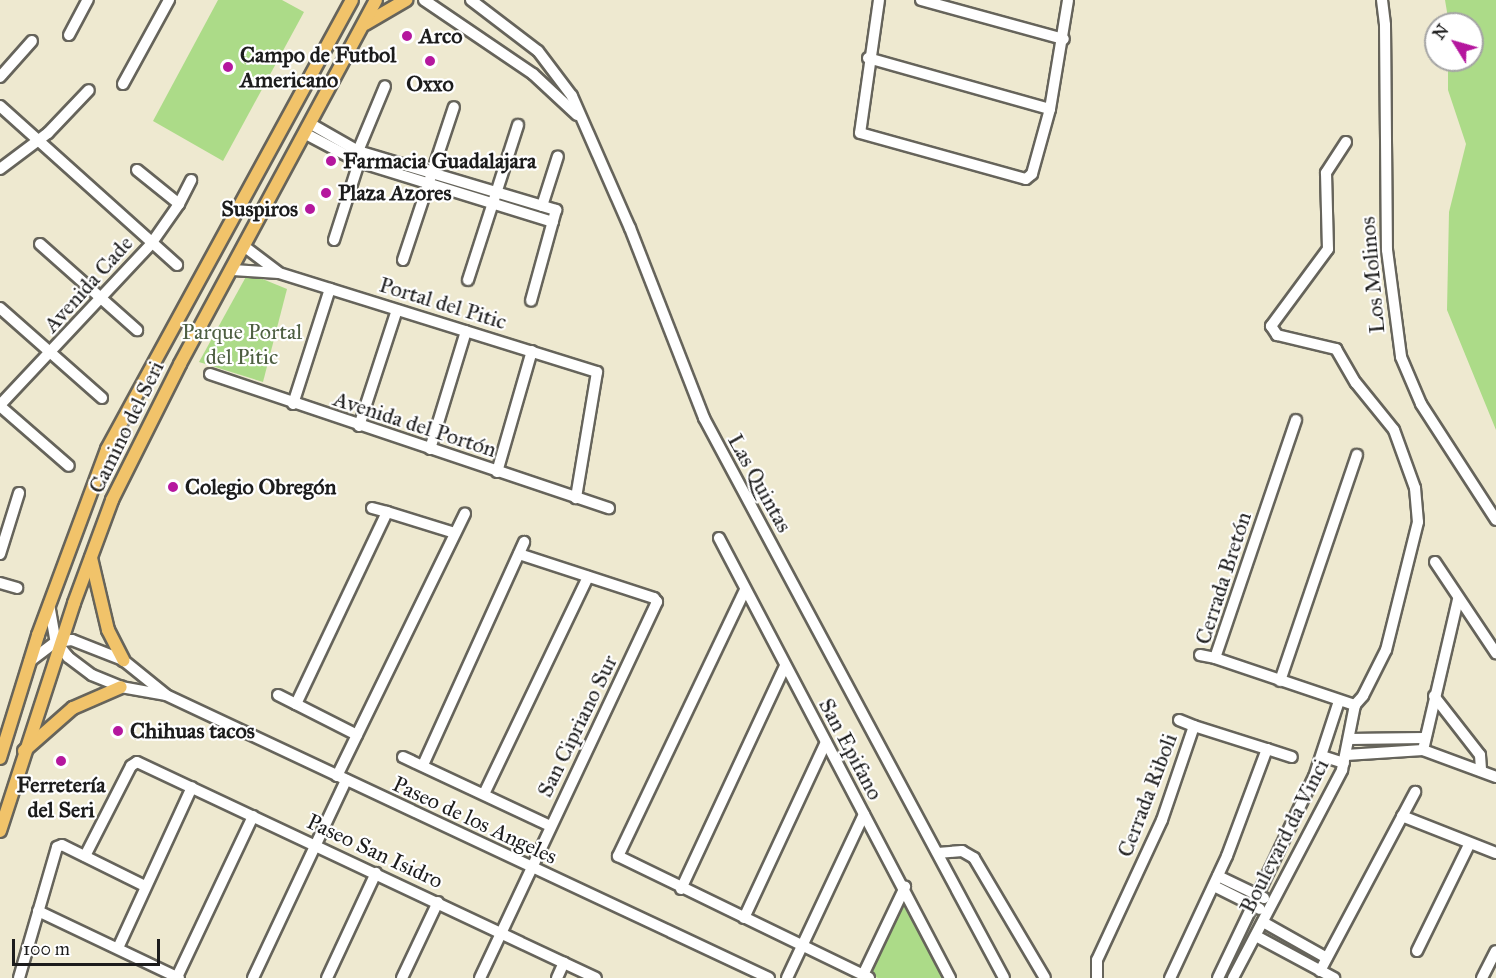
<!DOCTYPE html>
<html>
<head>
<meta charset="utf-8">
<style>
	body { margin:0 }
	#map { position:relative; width:1496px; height:978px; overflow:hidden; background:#eee9d0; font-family:"IM FELL Great Primer",serif }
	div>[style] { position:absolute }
	.green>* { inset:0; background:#acdb88 }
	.roads { filter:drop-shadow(2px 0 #66645b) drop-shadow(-2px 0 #66645b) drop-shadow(0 2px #66645b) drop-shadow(0 -2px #66645b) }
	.minor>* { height:10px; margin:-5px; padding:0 5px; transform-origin:5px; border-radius:5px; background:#fff }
	.major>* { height:12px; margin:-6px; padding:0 6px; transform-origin:6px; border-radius:6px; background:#f1c36a }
	.dots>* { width:16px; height:16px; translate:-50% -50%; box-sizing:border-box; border:3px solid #fff; border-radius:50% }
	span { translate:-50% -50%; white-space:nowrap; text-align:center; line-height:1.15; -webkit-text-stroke:4.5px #fff; paint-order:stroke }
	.poi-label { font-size:22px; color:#1c1c1c; font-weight:700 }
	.left { translate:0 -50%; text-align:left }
	.right { translate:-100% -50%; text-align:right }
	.street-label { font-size:22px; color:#1c1c1c }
	.park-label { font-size:22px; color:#4e5f42 }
	.north { position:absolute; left:1424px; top:12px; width:60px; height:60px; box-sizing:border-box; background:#fff; border:2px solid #a4a4a4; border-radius:50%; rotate:307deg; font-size:16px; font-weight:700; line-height:24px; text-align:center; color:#1c1c1c }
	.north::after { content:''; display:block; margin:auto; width:21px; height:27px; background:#b5179e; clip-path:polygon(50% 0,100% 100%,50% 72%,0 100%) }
	.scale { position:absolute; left:12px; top:939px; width:148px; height:27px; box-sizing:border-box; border:3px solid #1c1c1c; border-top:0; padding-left:8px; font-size:18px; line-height:21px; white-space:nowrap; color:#1c1c1c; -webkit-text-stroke:4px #fff; paint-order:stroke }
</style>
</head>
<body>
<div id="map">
	<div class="green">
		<i style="clip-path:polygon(218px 0,282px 0,304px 12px,223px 161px,153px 121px)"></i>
		<i style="clip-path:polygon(1445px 0,1496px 0,1496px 430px,1447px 310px,1449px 212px,1466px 144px,1448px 90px,1448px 60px,1472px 60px,1472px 24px,1449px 24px)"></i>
		<i style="clip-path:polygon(248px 273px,287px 289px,263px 382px,199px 362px)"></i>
		<i style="clip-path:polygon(907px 895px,948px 978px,878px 978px,867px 974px)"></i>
	</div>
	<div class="roads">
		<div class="minor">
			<i style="left:424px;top:0;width:132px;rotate:34.2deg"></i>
			<i style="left:533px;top:74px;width:60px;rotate:43deg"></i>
			<i style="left:471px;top:0;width:84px;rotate:37.3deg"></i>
			<i style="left:538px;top:51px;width:56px;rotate:52.9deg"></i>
			<i style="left:572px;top:96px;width:144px;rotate:66.3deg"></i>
			<i style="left:630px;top:228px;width:204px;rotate:68.7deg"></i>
			<i style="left:704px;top:418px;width:635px;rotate:61.82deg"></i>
			<i style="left:879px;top:0;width:134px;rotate:98.1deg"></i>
			<i style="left:860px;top:133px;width:172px;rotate:15.5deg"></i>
			<i style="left:1026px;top:179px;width:8px;rotate:-40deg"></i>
			<i style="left:1032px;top:174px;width:67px;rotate:-74.5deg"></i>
			<i style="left:1050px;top:109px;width:110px;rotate:-80.6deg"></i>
			<i style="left:921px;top:0;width:148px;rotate:15.3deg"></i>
			<i style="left:1382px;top:0;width:25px;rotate:83deg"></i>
			<i style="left:1385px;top:25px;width:225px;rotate:89.5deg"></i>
			<i style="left:1387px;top:250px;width:108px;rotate:82.5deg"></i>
			<i style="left:1401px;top:357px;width:51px;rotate:66.9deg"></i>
			<i style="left:1421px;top:404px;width:138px;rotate:57.1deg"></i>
			<i style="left:69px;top:35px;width:40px;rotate:-62deg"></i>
			<i style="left:868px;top:58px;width:189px;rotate:15.7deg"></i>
			<i style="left:0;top:77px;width:48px;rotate:-48.4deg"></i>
			<i style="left:123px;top:84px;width:96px;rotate:-61.3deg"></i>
			<i style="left:0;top:106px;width:238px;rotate:41.9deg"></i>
			<i style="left:311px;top:124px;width:54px;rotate:29.9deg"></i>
			<i style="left:358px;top:151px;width:207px;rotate:16.6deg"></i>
			<i style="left:556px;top:210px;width:94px;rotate:105.4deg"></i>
			<i style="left:306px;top:134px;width:60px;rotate:27.8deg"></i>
			<i style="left:359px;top:162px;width:203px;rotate:17.2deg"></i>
			<i style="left:1346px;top:142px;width:37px;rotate:123deg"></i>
			<i style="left:1326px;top:173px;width:76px;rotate:88.5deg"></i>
			<i style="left:1328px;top:249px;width:96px;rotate:126.5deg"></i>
			<i style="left:1271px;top:326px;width:11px;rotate:56deg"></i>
			<i style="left:1277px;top:335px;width:61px;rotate:13.3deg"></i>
			<i style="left:1336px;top:349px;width:39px;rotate:60deg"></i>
			<i style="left:1356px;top:383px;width:60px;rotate:51deg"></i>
			<i style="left:1394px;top:430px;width:62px;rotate:70.1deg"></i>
			<i style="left:1415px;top:488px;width:34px;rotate:85deg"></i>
			<i style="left:1418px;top:522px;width:132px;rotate:104deg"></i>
			<i style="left:1386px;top:650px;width:51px;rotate:116.6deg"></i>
			<i style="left:1363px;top:696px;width:12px;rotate:132deg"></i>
			<i style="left:0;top:169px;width:60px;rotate:-36.9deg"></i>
			<i style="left:48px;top:133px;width:59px;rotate:-46.4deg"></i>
			<i style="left:137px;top:170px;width:54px;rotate:39deg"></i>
			<i style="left:542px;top:206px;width:52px;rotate:-72.3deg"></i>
			<i style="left:334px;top:240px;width:82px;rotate:-72.2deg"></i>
			<i style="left:359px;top:162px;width:11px;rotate:-95deg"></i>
			<i style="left:358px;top:151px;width:70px;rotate:-67.4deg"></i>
			<i style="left:40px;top:244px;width:130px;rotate:41.6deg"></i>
			<i style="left:245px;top:247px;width:41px;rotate:37.1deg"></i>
			<i style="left:403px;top:260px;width:161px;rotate:-71.6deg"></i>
			<i style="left:233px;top:270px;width:46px;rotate:3.7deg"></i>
			<i style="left:279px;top:273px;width:333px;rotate:17.3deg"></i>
			<i style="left:597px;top:372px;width:128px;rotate:99.5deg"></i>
			<i style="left:468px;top:280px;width:163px;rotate:-72.1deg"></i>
			<i style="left:0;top:308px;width:136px;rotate:41.4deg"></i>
			<i style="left:210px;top:374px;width:421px;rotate:18.6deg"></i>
			<i style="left:293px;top:404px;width:121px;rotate:-72.2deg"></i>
			<i style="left:0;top:405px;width:221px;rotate:-46.8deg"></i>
			<i style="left:151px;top:244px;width:49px;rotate:-55deg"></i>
			<i style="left:179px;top:204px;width:27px;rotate:-63deg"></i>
			<i style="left:0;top:406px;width:91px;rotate:41deg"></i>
			<i style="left:1296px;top:420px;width:251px;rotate:108.8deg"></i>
			<i style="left:1215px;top:658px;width:148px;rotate:18.6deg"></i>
			<i style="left:359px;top:426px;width:122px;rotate:-71.9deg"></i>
			<i style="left:430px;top:449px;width:123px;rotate:-73deg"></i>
			<i style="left:497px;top:472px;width:126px;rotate:-73.9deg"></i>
			<i style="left:372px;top:508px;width:16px;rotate:15deg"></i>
			<i style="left:719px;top:538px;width:497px;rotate:62.3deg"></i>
			<i style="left:0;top:554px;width:64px;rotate:-72.7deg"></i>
			<i style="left:1435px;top:562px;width:110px;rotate:56.2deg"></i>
			<i style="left:0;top:583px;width:18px;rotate:16deg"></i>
			<i style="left:745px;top:590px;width:295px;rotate:115.5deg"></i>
			<i style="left:618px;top:856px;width:279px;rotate:25.9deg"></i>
			<i style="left:49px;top:604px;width:39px;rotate:80deg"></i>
			<i style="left:56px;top:642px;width:19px;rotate:51deg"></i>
			<i style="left:68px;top:657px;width:30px;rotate:37deg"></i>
			<i style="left:92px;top:675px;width:31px;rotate:22deg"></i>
			<i style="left:121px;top:687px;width:46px;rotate:10.1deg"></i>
			<i style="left:166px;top:695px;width:666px;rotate:25.14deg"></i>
			<i style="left:1200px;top:655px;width:15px;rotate:11deg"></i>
			<i style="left:29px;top:662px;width:34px;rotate:-37deg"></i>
			<i style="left:56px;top:642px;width:16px;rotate:-7deg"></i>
			<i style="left:72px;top:640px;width:55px;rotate:21.4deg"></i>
			<i style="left:123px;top:660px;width:54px;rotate:39deg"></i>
			<i style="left:1280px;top:681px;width:239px;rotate:-71.2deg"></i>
			<i style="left:278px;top:695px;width:20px;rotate:27deg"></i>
			<i style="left:1434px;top:696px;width:75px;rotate:52.1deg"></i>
			<i style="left:1480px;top:755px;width:16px;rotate:86deg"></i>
			<i style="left:1179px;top:720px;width:16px;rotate:22deg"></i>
			<i style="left:357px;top:735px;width:68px;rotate:-153.1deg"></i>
			<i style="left:296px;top:704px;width:212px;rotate:-64.6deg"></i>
			<i style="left:387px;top:512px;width:71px;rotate:17.2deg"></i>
			<i style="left:1349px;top:739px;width:75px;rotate:-0.8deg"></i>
			<i style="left:1267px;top:749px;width:26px;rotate:18deg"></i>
			<i style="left:1423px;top:750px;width:155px;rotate:-76.9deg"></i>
			<i style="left:1346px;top:755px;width:77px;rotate:-3.7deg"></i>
			<i style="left:1423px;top:750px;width:78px;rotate:20.3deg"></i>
			<i style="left:1322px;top:756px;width:23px;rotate:18deg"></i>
			<i style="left:403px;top:757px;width:162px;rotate:25.1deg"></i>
			<i style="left:423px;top:765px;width:245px;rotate:-65.6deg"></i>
			<i style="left:337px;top:776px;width:292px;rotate:-64deg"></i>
			<i style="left:484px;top:794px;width:241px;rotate:-64.4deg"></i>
			<i style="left:1402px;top:816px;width:101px;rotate:21.5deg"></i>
			<i style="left:938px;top:853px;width:24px;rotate:-5deg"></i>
			<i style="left:962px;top:851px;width:14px;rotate:30deg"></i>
			<i style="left:974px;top:858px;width:139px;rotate:59.4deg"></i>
			<i style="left:85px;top:856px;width:101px;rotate:-62.9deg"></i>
			<i style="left:131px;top:766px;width:7px;rotate:-34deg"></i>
			<i style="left:137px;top:762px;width:507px;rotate:25.2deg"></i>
			<i style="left:1218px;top:876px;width:51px;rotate:25.6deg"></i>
			<i style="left:1214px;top:886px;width:51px;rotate:26.6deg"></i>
			<i style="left:681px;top:889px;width:246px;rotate:-65deg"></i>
			<i style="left:38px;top:911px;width:156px;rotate:25.4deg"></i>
			<i style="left:744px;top:918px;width:194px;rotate:-65deg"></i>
			<i style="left:1263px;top:922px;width:73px;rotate:29.4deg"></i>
			<i style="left:1256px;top:936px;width:89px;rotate:28.3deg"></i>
			<i style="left:118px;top:948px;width:177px;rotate:-65.3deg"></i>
			<i style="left:1417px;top:951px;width:120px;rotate:-63.9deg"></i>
			<i style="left:1320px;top:971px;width:203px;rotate:-62deg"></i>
			<i style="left:863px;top:975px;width:98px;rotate:-64.5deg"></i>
			<i style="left:177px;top:977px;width:178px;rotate:-64.7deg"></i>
			<i style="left:19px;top:978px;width:136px;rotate:-73.8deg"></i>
			<i style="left:57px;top:847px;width:5px;rotate:-22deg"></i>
			<i style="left:62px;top:845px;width:93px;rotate:26.3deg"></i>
			<i style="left:253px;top:978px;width:219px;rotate:-64.8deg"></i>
			<i style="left:327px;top:978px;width:116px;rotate:-65deg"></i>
			<i style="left:402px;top:978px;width:84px;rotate:-64.7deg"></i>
			<i style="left:480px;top:978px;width:416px;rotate:-64.8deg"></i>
			<i style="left:657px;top:602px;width:5px;rotate:-127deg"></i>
			<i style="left:654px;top:598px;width:142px;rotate:-161.9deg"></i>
			<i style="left:557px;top:978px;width:17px;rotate:-66deg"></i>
			<i style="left:787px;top:978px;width:181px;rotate:-64.8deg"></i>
			<i style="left:1097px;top:978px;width:18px;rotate:-90deg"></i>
			<i style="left:1097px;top:960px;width:154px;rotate:-65.1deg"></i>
			<i style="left:1162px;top:820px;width:99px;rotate:-71.2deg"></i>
			<i style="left:1194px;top:726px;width:77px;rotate:17.5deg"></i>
			<i style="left:1267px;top:749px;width:114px;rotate:110.5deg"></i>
			<i style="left:1227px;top:856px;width:135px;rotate:115deg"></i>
			<i style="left:1218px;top:978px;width:223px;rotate:-64.5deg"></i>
			<i style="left:1314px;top:777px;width:80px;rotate:-71.8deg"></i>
			<i style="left:1233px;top:978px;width:235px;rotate:-62.3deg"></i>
			<i style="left:1342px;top:770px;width:66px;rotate:-78.7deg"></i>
			<i style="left:1482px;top:978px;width:30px;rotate:-63deg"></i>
		</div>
		<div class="major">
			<i style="left:365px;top:24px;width:48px;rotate:-30.3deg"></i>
			<i style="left:91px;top:558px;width:74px;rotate:76.7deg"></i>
			<i style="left:108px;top:630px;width:34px;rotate:63deg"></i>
			<i style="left:24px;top:751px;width:65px;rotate:-41.3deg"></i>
			<i style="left:73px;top:708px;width:52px;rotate:-23.6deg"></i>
			<i style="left:0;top:758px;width:129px;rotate:-72.8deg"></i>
			<i style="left:38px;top:635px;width:198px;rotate:-69.6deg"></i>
			<i style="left:107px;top:449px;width:511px;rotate:-61.38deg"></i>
			<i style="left:0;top:831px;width:240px;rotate:-72deg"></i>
			<i style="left:74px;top:603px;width:110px;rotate:-69.7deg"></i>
			<i style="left:112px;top:500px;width:152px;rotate:-63.4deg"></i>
			<i style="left:180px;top:364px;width:413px;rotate:-61.7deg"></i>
		</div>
	</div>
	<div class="dots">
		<i style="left:407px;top:36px;background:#b5179e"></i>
		<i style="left:430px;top:61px;background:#b5179e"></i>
		<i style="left:228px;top:67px;background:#b5179e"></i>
		<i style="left:331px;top:161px;background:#b5179e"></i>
		<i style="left:326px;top:193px;background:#b5179e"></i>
		<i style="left:310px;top:209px;background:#b5179e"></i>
		<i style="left:173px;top:487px;background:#b5179e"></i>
		<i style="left:118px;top:731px;background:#b5179e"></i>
		<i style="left:61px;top:761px;background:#b5179e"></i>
	</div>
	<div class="poi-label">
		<span class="left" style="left:419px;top:36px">Arco</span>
		<span class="left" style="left:240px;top:67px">Campo de Futbol<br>Americano</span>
		<span style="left:430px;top:84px">Oxxo</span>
		<span class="left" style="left:343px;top:161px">Farmacia Guadalajara</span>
		<span class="left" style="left:338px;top:193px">Plaza Azores</span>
		<span class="right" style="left:298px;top:209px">Suspiros</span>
		<span class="left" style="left:185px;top:487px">Colegio Obregón</span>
		<span class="left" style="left:130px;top:731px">Chihuas tacos</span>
		<span style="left:61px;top:797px">Ferretería<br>del Seri</span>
	</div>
	<div class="street-label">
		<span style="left:1372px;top:275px;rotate:-95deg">Los Molinos</span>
		<span style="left:88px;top:284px;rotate:-48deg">Avenida Cade</span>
		<span style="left:443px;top:303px;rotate:17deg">Portal del Pitic</span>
		<span style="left:415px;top:424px;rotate:18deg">Avenida del Portón</span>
		<span style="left:126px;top:427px;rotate:-64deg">Camino del Seri</span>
		<span style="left:760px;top:483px;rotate:61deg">Las Quintas</span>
		<span style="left:1223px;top:578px;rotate:-72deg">Cerrada Bretón</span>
		<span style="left:577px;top:726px;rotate:-64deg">San Cipriano Sur</span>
		<span style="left:851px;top:749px;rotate:62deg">San Epifano</span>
		<span style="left:1147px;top:795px;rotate:-69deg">Cerrada Riboli</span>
		<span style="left:475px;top:820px;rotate:25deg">Paseo de los Angeles</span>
		<span style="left:1284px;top:836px;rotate:-63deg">Boulevard da Vinci</span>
		<span style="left:375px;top:851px;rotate:25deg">Paseo San Isidro</span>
	</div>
	<div class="park-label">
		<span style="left:242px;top:344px">Parque Portal<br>del Pitic</span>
	</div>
	<div class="north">N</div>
	<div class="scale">100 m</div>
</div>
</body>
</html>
